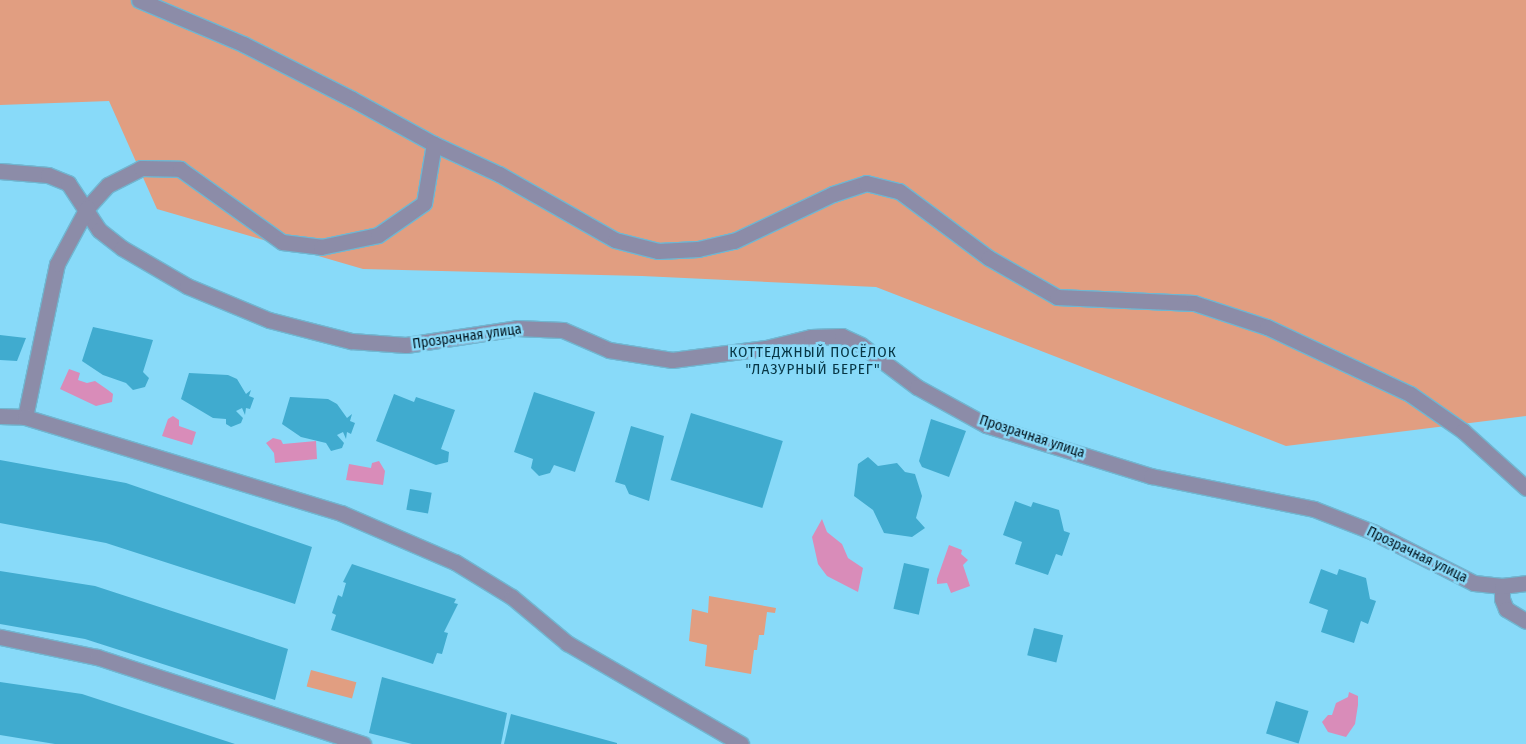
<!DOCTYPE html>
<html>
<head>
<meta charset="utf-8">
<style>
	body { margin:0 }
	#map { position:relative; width:1526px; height:744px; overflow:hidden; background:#88daf9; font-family:"Fira Sans Condensed",sans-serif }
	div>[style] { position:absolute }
	.green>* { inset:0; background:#e19e81; transform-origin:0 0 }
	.water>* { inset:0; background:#d98cb9 }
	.building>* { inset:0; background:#40abcf; transform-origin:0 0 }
	.roads { filter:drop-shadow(1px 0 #70b6d1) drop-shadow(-1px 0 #70b6d1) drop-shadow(0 1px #70b6d1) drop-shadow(0 -1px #70b6d1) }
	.lane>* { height:15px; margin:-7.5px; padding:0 7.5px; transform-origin:7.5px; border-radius:7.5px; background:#8c8ca8 }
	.street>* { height:15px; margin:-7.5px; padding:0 7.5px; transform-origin:7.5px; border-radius:7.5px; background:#8c8ca8 }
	span { translate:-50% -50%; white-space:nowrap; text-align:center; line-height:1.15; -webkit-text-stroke:5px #88daf9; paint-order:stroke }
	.street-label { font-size:14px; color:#00111a }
	.neighbourhood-label { font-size:15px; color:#073645; letter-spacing:1px }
</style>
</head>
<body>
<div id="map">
	<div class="green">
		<i style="clip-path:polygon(0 0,1526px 0,1526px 416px,1286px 446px,876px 287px,642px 276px,363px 269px,157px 209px,109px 101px,0 105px)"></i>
		<i style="clip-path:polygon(709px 596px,776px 608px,775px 613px,767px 612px,764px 635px,759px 635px,757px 650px,754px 650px,751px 674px,705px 666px,707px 645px,689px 641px,692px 609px,708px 613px)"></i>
		<i style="left:311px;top:670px;width:47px;height:17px;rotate:15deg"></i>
	</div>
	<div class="water">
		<i style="clip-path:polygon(69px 369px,80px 373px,78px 380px,87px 383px,95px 381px,108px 390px,113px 394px,112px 402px,96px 406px,60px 389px)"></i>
		<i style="clip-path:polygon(173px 416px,179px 420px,179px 426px,196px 432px,192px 445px,162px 436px,168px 419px)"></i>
		<i style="clip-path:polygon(273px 438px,281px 440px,283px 444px,316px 441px,317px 459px,275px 463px,274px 453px,266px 443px)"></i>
		<i style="clip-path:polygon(379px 461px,385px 471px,383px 485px,346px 480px,349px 464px,371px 468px,372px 463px)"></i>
		<i style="clip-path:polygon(822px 519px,827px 532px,842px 544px,848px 558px,863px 568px,858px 592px,827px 576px,818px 564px,812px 537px)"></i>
		<i style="clip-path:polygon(949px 545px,962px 550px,961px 554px,968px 560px,963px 565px,970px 586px,951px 593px,947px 583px,937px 584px,937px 579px)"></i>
		<i style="clip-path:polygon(1349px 692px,1358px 696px,1358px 705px,1355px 724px,1346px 737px,1328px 732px,1322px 722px,1328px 715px,1332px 715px,1336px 703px,1348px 697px)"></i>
	</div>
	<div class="building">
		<i style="clip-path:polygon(93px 327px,153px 340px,143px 372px,149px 378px,145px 387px,133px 390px,126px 383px,103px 375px,82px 361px)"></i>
		<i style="clip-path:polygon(0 335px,26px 338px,17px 361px,0 360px)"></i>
		<i style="clip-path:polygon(189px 373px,228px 375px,237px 379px,246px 394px,251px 390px,249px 396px,254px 398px,250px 409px,246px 408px,245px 415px,242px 408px,236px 411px,243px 418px,241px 423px,231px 427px,226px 424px,226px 419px,213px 418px,181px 399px)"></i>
		<i style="clip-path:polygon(534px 392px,595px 412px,575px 472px,554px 465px,550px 473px,539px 476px,531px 468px,533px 459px,514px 452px)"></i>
		<i style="clip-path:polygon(394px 394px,414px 402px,416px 397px,455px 410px,441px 449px,449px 452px,448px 462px,436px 465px,376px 441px)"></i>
		<i style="clip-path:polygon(290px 397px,328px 399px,337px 404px,347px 418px,352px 414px,350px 421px,355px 423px,351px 434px,347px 432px,346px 439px,343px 432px,337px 435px,344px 443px,342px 448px,331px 451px,326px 443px,301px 437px,282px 424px)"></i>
		<i style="left:691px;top:413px;width:96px;height:70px;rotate:17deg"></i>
		<i style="clip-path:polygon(931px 419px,966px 431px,949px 477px,922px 467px,919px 461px)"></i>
		<i style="clip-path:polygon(631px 426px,664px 436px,649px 501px,629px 494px,625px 485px,615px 482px)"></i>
		<i style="clip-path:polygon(868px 457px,878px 466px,897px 463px,905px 472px,915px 474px,922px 496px,916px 518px,925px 528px,912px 537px,884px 533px,873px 510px,854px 496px,858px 464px)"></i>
		<i style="clip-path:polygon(0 460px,126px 483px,312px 547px,295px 604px,106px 543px,0 523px)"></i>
		<i style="left:410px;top:489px;width:22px;height:21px;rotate:10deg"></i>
		<i style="clip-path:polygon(1015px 501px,1031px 507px,1033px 502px,1059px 510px,1064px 531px,1070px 533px,1062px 556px,1056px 554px,1048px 575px,1015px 564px,1022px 542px,1003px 535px)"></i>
		<i style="left:904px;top:563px;width:26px;height:47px;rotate:13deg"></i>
		<i style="clip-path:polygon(352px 564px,456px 599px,454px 603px,458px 604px,444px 632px,448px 633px,442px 654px,437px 653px,433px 664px,331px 630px,336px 615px,332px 613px,338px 595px,342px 597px,346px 583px,343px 582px)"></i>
		<i style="clip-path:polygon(1321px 569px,1337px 575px,1339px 569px,1366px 578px,1370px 599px,1376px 601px,1368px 624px,1361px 621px,1354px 643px,1321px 632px,1328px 610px,1309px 603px)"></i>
		<i style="clip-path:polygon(0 571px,95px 586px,288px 649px,275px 700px,85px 639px,0 624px)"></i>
		<i style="left:1034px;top:628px;width:30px;height:28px;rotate:14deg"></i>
		<i style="clip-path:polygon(382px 677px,507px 713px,501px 744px,412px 744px,369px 733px)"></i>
		<i style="clip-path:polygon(0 682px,82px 694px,235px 744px,55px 744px,0 735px)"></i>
		<i style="left:1276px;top:701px;width:34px;height:34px;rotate:17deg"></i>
		<i style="clip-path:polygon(511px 714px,617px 743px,617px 744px,504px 744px)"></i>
	</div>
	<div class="roads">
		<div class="lane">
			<i style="left:139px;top:0;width:113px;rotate:22.9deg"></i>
			<i style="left:243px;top:44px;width:122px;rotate:26.8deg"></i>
			<i style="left:352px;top:99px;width:94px;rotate:28.8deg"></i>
			<i style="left:434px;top:144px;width:72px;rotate:24.8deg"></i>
			<i style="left:499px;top:174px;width:133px;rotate:29.6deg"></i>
			<i style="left:615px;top:240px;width:44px;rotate:14.3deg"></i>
			<i style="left:658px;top:251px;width:40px;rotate:-2.9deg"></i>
			<i style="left:698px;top:249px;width:37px;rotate:-13deg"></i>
			<i style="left:734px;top:241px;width:110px;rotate:-25.4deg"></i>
			<i style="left:833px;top:194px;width:35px;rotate:-18deg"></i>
			<i style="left:866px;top:183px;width:34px;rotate:14deg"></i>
			<i style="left:899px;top:191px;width:112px;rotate:36.7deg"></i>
			<i style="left:989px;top:258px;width:78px;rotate:29.8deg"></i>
			<i style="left:1057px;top:297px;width:137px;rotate:2.5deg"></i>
			<i style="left:1194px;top:303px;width:77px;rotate:18.2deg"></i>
			<i style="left:1267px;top:327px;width:158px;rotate:25.1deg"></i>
			<i style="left:1410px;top:394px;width:65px;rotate:34.9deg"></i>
			<i style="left:1463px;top:431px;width:85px;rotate:42.1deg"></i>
			<i style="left:87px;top:208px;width:31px;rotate:-48deg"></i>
			<i style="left:108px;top:185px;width:37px;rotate:-27deg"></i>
			<i style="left:141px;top:168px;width:39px;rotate:1deg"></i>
			<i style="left:180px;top:169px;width:125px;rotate:35.6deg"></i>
			<i style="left:282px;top:242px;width:39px;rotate:7deg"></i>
			<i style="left:321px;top:247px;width:58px;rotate:-11.9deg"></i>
			<i style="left:378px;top:235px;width:56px;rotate:-34.8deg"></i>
			<i style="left:424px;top:203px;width:60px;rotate:-80.4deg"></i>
			<i style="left:1502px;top:586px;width:13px;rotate:90deg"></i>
			<i style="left:1502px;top:599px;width:11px;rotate:68deg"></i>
			<i style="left:1506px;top:609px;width:23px;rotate:31deg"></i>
			<i style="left:0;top:637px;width:99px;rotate:11.7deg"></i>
			<i style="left:97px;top:657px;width:280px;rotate:18.1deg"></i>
		</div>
		<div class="street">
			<i style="left:0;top:171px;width:48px;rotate:4.8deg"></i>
			<i style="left:48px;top:175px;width:22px;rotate:22deg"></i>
			<i style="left:68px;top:183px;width:56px;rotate:56.6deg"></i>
			<i style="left:99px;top:230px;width:29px;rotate:38deg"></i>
			<i style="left:122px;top:248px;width:75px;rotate:30.3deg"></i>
			<i style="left:187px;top:286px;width:89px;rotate:22.5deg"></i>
			<i style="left:269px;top:320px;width:85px;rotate:14.4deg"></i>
			<i style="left:351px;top:341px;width:55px;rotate:4.2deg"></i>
			<i style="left:406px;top:345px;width:112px;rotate:-8.7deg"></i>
			<i style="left:517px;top:328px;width:46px;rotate:2.5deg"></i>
			<i style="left:563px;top:330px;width:50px;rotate:23.5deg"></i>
			<i style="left:609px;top:350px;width:64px;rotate:9deg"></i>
			<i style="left:672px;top:360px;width:95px;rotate:-7.3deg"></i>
			<i style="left:766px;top:348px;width:46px;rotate:-13.7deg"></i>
			<i style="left:811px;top:337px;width:31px;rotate:-2deg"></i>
			<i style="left:842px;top:336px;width:21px;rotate:25deg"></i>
			<i style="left:861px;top:345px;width:70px;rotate:36.9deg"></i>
			<i style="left:917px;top:387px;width:79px;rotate:28.8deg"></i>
			<i style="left:986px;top:425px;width:173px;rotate:17.2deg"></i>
			<i style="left:1151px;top:476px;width:166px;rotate:11.4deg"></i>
			<i style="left:1314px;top:509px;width:63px;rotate:21.3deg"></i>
			<i style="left:1373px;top:532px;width:113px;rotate:26.8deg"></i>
			<i style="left:1474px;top:583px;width:28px;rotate:6deg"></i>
			<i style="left:1502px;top:586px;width:24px;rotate:-7deg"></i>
			<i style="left:0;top:416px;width:25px;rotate:2deg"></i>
			<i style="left:25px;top:417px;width:156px;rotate:-78.2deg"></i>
			<i style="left:57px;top:264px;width:64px;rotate:-61.8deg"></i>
			<i style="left:25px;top:417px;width:330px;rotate:16.9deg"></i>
			<i style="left:341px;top:513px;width:124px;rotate:23.3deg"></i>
			<i style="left:455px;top:562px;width:67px;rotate:31.6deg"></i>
			<i style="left:512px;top:597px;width:72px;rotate:39.9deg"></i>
			<i style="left:567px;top:643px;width:201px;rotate:30.1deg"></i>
		</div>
	</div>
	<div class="street-label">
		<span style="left:467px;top:337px;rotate:-8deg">Прозрачная улица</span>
		<span style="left:1032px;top:437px;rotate:18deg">Прозрачная улица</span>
		<span style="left:1417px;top:555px;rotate:26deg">Прозрачная улица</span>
	</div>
	<div class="neighbourhood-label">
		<span style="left:813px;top:361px">КОТТЕДЖНЫЙ ПОСЁЛОК<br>"ЛАЗУРНЫЙ БЕРЕГ"</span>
	</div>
</div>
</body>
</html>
